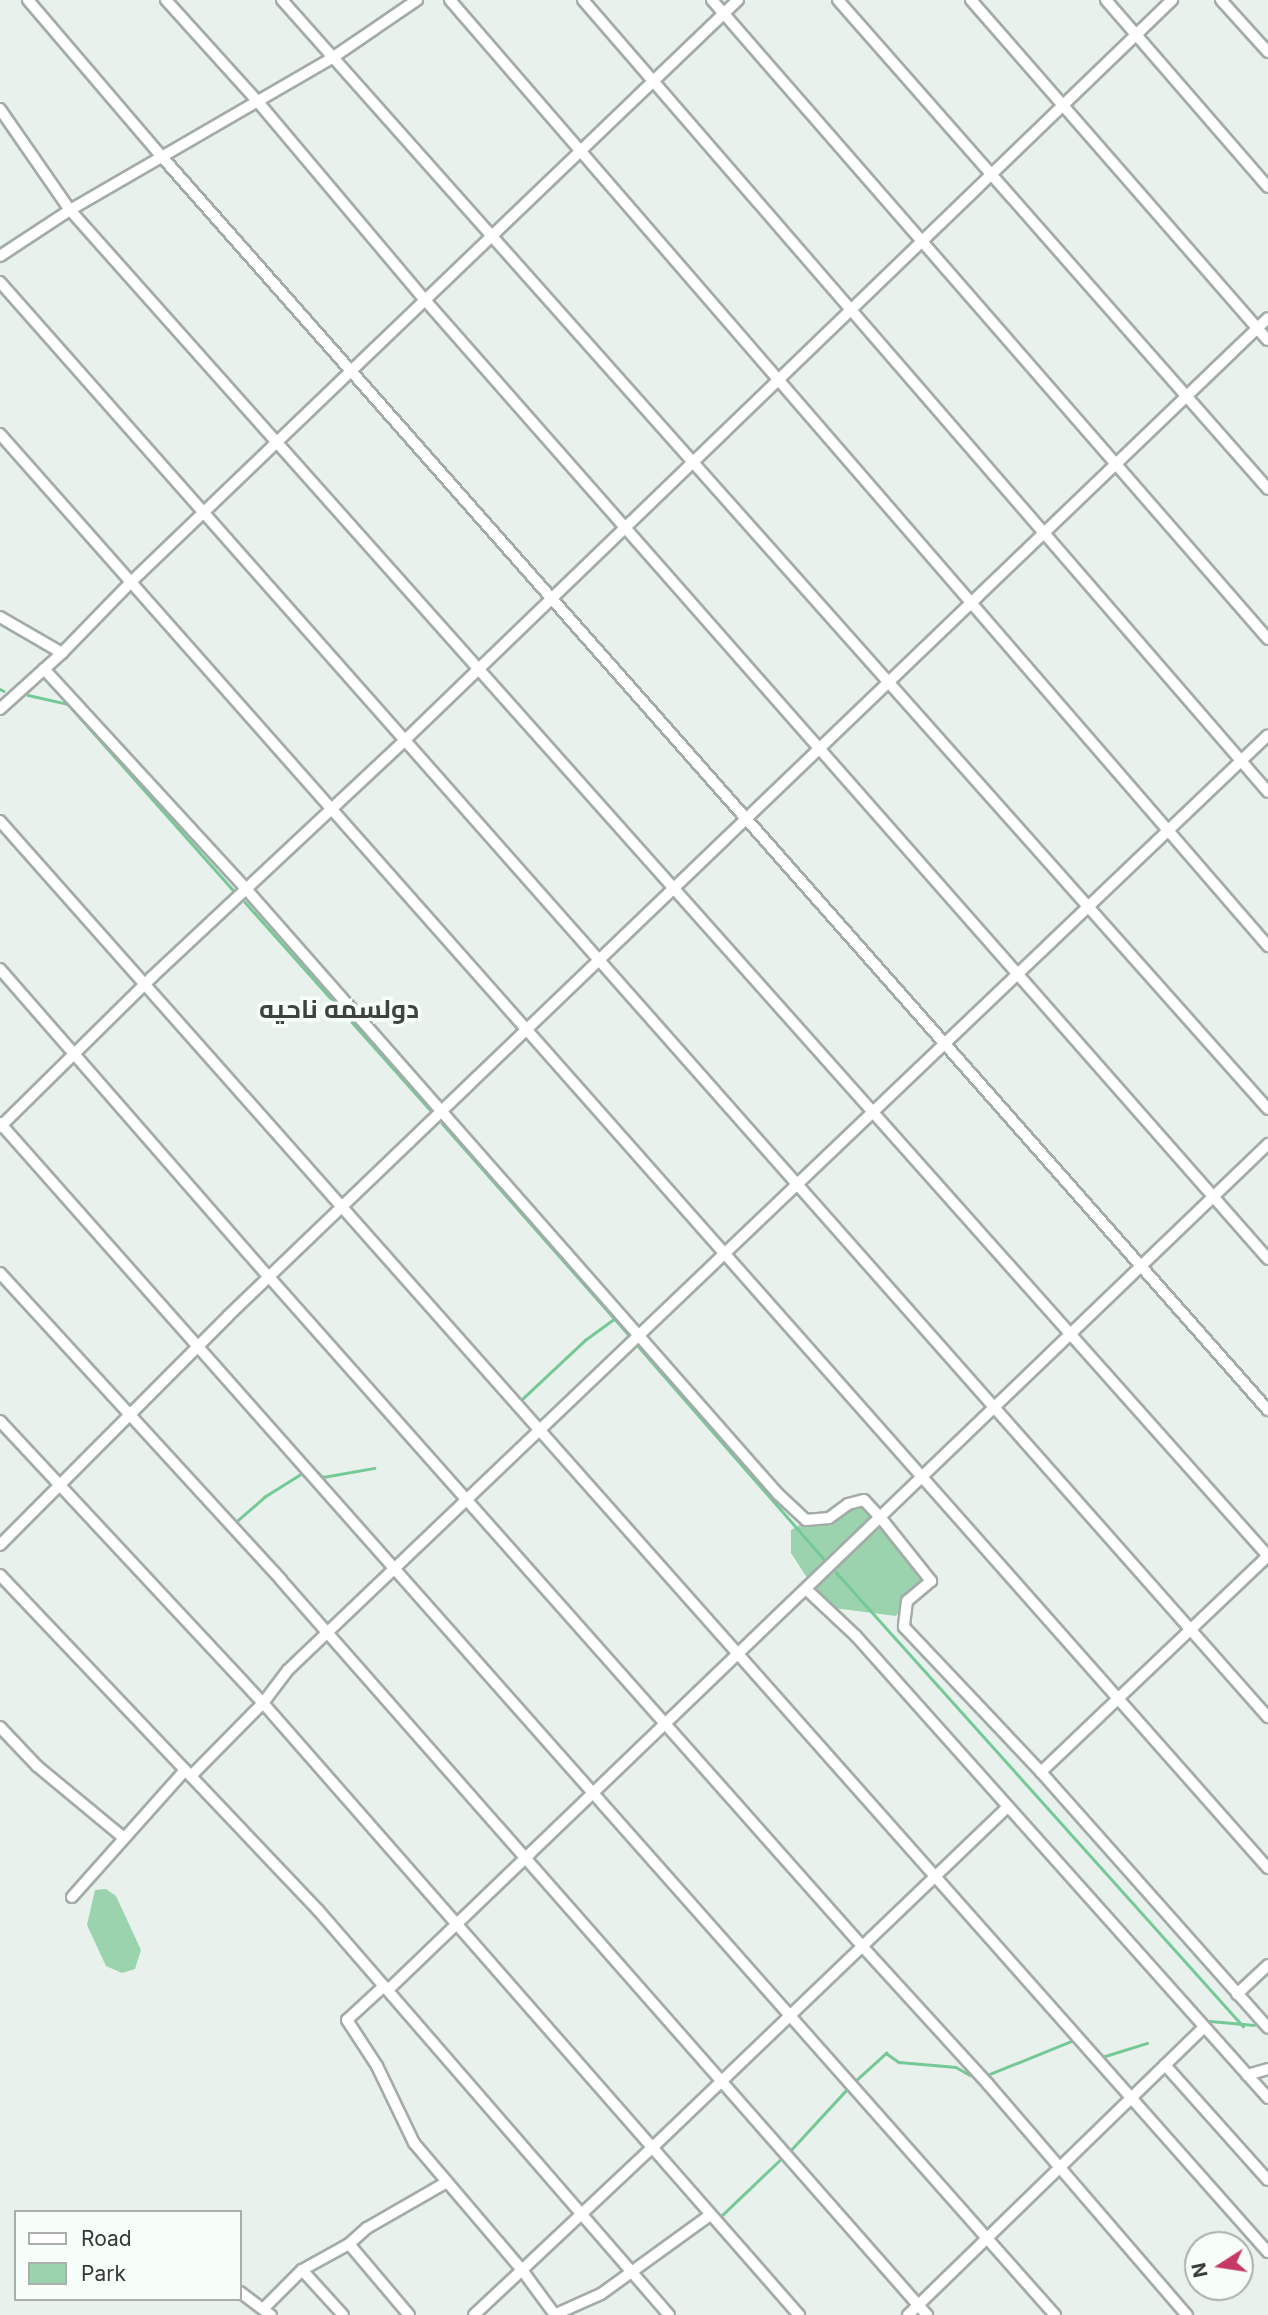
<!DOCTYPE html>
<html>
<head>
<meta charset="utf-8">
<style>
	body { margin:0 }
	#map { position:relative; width:1268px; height:2315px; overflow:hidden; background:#e9f1ec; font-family:Inter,Cairo,sans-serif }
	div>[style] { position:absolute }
	.green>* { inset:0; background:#9ad3ae }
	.stream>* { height:2.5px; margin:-1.25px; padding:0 1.25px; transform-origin:1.25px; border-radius:1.25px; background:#75c997 }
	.roads { filter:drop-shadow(2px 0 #a4aca7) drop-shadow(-2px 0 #a4aca7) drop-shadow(0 2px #a4aca7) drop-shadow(0 -2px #a4aca7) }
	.minor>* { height:10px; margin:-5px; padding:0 5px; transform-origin:5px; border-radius:5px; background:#fff }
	span { translate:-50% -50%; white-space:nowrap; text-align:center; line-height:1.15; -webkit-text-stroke:7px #f7fef9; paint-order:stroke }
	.district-label { font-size:26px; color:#3d433f; font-weight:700 }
	.legend { position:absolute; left:14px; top:2210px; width:228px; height:91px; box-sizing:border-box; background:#f7fef9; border:2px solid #aaafab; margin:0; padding:9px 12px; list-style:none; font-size:21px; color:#363937 }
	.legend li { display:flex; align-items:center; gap:14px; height:35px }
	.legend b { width:35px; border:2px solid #aaafab }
	.north { position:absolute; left:1184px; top:2231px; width:70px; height:70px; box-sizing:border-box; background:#f7fef9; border:2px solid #aaafab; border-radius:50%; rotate:258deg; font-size:19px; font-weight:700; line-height:28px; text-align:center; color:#363937 }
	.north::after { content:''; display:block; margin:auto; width:24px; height:32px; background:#c63965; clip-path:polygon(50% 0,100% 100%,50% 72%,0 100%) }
</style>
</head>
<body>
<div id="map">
	<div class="green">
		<i style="clip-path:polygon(864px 1506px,924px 1581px,896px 1616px,826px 1607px,791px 1553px,791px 1530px,800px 1525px,831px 1521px,851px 1507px)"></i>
		<i style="clip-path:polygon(106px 1889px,116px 1896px,141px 1950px,135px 1969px,122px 1973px,106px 1966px,87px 1925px,95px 1890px)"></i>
	</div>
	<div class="stream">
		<i style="left:0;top:689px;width:4px;rotate:27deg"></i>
		<i style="left:28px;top:695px;width:41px;rotate:12.7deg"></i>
		<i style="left:68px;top:704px;width:250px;rotate:48.4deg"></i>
		<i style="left:245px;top:902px;width:283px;rotate:48.3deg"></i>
		<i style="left:442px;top:1123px;width:283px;rotate:48.6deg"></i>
		<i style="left:639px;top:1347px;width:284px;rotate:48.9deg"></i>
		<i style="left:519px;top:1402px;width:91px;rotate:-43.2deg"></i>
		<i style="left:585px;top:1340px;width:36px;rotate:-36deg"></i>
		<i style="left:238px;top:1520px;width:35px;rotate:-41deg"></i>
		<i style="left:264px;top:1497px;width:57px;rotate:-32deg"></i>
		<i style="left:312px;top:1467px;width:15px;rotate:42deg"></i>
		<i style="left:323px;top:1477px;width:52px;rotate:-10deg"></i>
		<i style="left:836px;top:1572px;width:610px;rotate:48.12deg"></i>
		<i style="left:1210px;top:2021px;width:44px;rotate:5.2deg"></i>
		<i style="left:1089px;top:2043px;width:19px;rotate:47deg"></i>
		<i style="left:1102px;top:2057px;width:47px;rotate:-17.3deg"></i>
		<i style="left:985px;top:2076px;width:93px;rotate:-22.1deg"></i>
		<i style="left:853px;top:2083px;width:45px;rotate:-42.3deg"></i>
		<i style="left:886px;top:2053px;width:16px;rotate:35deg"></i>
		<i style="left:899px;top:2062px;width:57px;rotate:5deg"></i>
		<i style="left:956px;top:2067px;width:16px;rotate:30deg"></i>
		<i style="left:789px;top:2152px;width:88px;rotate:-47.3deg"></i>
		<i style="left:718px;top:2219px;width:91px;rotate:-43.7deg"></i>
	</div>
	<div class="roads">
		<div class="minor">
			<i style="left:28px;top:0;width:208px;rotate:49.5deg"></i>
			<i style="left:163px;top:158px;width:1670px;rotate:48.57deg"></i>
			<i style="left:166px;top:0;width:139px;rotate:47.9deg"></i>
			<i style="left:259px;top:103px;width:258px;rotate:49.9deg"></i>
			<i style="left:425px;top:300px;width:1277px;rotate:48.68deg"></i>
			<i style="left:282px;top:0;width:1484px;rotate:48.36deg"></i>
			<i style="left:450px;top:0;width:1251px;rotate:49.15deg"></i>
			<i style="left:583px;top:0;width:1047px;rotate:49.14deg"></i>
			<i style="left:712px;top:0;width:847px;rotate:48.97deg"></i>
			<i style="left:838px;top:0;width:651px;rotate:48.67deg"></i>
			<i style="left:971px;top:0;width:451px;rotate:48.9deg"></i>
			<i style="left:1106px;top:0;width:247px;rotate:49.1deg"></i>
			<i style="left:1221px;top:0;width:70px;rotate:47.9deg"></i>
			<i style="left:0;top:109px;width:123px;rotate:55.3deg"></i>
			<i style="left:70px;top:210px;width:1802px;rotate:48.33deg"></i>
			<i style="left:0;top:256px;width:84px;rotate:-33.3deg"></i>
			<i style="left:70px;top:210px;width:303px;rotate:-30.1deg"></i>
			<i style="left:332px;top:58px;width:103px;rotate:-34.3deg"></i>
			<i style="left:0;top:282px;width:1915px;rotate:48.54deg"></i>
			<i style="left:0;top:434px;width:1914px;rotate:48.52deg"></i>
			<i style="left:0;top:617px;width:72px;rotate:30.1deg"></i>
			<i style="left:44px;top:669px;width:300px;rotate:47.4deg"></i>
			<i style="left:247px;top:890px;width:804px;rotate:48.68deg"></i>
			<i style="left:778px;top:1494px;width:38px;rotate:43deg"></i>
			<i style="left:806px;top:1520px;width:23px;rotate:-5deg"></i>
			<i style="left:829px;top:1518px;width:24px;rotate:-36deg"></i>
			<i style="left:848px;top:1504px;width:16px;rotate:-14deg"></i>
			<i style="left:864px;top:1500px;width:23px;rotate:47deg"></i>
			<i style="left:880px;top:1517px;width:82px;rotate:51.4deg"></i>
			<i style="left:931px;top:1581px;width:31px;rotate:140deg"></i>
			<i style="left:907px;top:1601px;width:26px;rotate:97deg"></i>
			<i style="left:904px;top:1627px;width:199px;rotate:46.6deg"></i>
			<i style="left:1041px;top:1772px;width:342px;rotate:48.4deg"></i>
			<i style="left:0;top:709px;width:84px;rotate:-42.1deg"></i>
			<i style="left:62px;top:653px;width:99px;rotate:-45.8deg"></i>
			<i style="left:131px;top:582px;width:841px;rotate:-43.8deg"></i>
			<i style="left:0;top:821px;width:1912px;rotate:48.46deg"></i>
			<i style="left:0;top:969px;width:410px;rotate:48.9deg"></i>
			<i style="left:270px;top:1278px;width:893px;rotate:48.45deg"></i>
			<i style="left:862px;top:1946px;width:187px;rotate:47.6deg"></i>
			<i style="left:988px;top:2084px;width:305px;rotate:49.3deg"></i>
			<i style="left:0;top:1123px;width:1592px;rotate:48.49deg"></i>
			<i style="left:0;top:1127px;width:214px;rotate:-44.6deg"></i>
			<i style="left:152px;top:977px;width:347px;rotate:-43.1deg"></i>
			<i style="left:405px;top:740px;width:1066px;rotate:-43.97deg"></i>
			<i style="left:0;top:1273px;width:416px;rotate:47.5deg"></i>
			<i style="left:281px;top:1580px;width:979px;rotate:48.69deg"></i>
			<i style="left:0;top:1421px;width:386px;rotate:47deg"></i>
			<i style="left:263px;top:1703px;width:814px;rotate:48.79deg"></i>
			<i style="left:0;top:1545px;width:323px;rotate:-45.1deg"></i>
			<i style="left:228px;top:1316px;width:1441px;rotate:-43.82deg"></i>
			<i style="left:0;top:1575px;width:462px;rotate:46.5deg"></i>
			<i style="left:318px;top:1910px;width:536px;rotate:49.09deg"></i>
			<i style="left:807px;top:1590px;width:67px;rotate:43.2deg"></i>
			<i style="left:856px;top:1636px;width:619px;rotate:48.27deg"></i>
			<i style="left:0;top:1727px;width:54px;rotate:46.5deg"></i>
			<i style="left:37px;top:1766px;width:113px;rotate:39.6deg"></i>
			<i style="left:1041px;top:1772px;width:313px;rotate:-43.6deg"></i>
			<i style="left:191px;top:1776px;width:103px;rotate:-45.4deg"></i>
			<i style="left:263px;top:1703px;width:41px;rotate:-52.9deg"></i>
			<i style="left:288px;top:1670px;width:1354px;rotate:-43.65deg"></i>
			<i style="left:72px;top:1897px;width:170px;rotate:-48.3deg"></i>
			<i style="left:384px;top:1986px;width:50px;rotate:137.4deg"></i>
			<i style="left:347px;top:2020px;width:55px;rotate:56.9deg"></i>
			<i style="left:377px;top:2066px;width:85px;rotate:64.3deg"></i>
			<i style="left:414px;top:2143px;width:167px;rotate:49.6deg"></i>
			<i style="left:522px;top:2270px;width:56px;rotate:53.7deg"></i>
			<i style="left:388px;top:1990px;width:1221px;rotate:-43.87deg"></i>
			<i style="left:1237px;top:1994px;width:42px;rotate:-43.1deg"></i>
			<i style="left:1165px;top:2065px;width:154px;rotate:48.2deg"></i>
			<i style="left:1247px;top:2075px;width:22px;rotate:-16deg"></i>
			<i style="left:349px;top:2244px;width:93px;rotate:49.8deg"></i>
			<i style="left:240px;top:2292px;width:39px;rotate:37deg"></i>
			<i style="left:263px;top:2309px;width:55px;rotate:-45deg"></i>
			<i style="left:343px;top:2315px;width:61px;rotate:-132.3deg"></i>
			<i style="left:302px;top:2270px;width:54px;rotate:-29deg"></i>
			<i style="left:349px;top:2244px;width:24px;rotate:-42deg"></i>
			<i style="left:367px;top:2228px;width:92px;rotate:-29.9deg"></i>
			<i style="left:474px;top:2315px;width:244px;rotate:-43.2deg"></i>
			<i style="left:652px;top:2148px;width:492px;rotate:-43.8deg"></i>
			<i style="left:554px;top:2315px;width:51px;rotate:-24.1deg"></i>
			<i style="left:601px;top:2294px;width:135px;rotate:-35.9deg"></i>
			<i style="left:908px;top:2315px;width:413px;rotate:-44.2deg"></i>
		</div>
	</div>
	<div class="district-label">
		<span style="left:339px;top:1009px">دولسمه ناحیه</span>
	</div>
	<ul class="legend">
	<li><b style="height:9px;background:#fff"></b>Road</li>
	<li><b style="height:19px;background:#9ad3ae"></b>Park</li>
	</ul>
	<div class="north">N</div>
</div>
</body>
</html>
